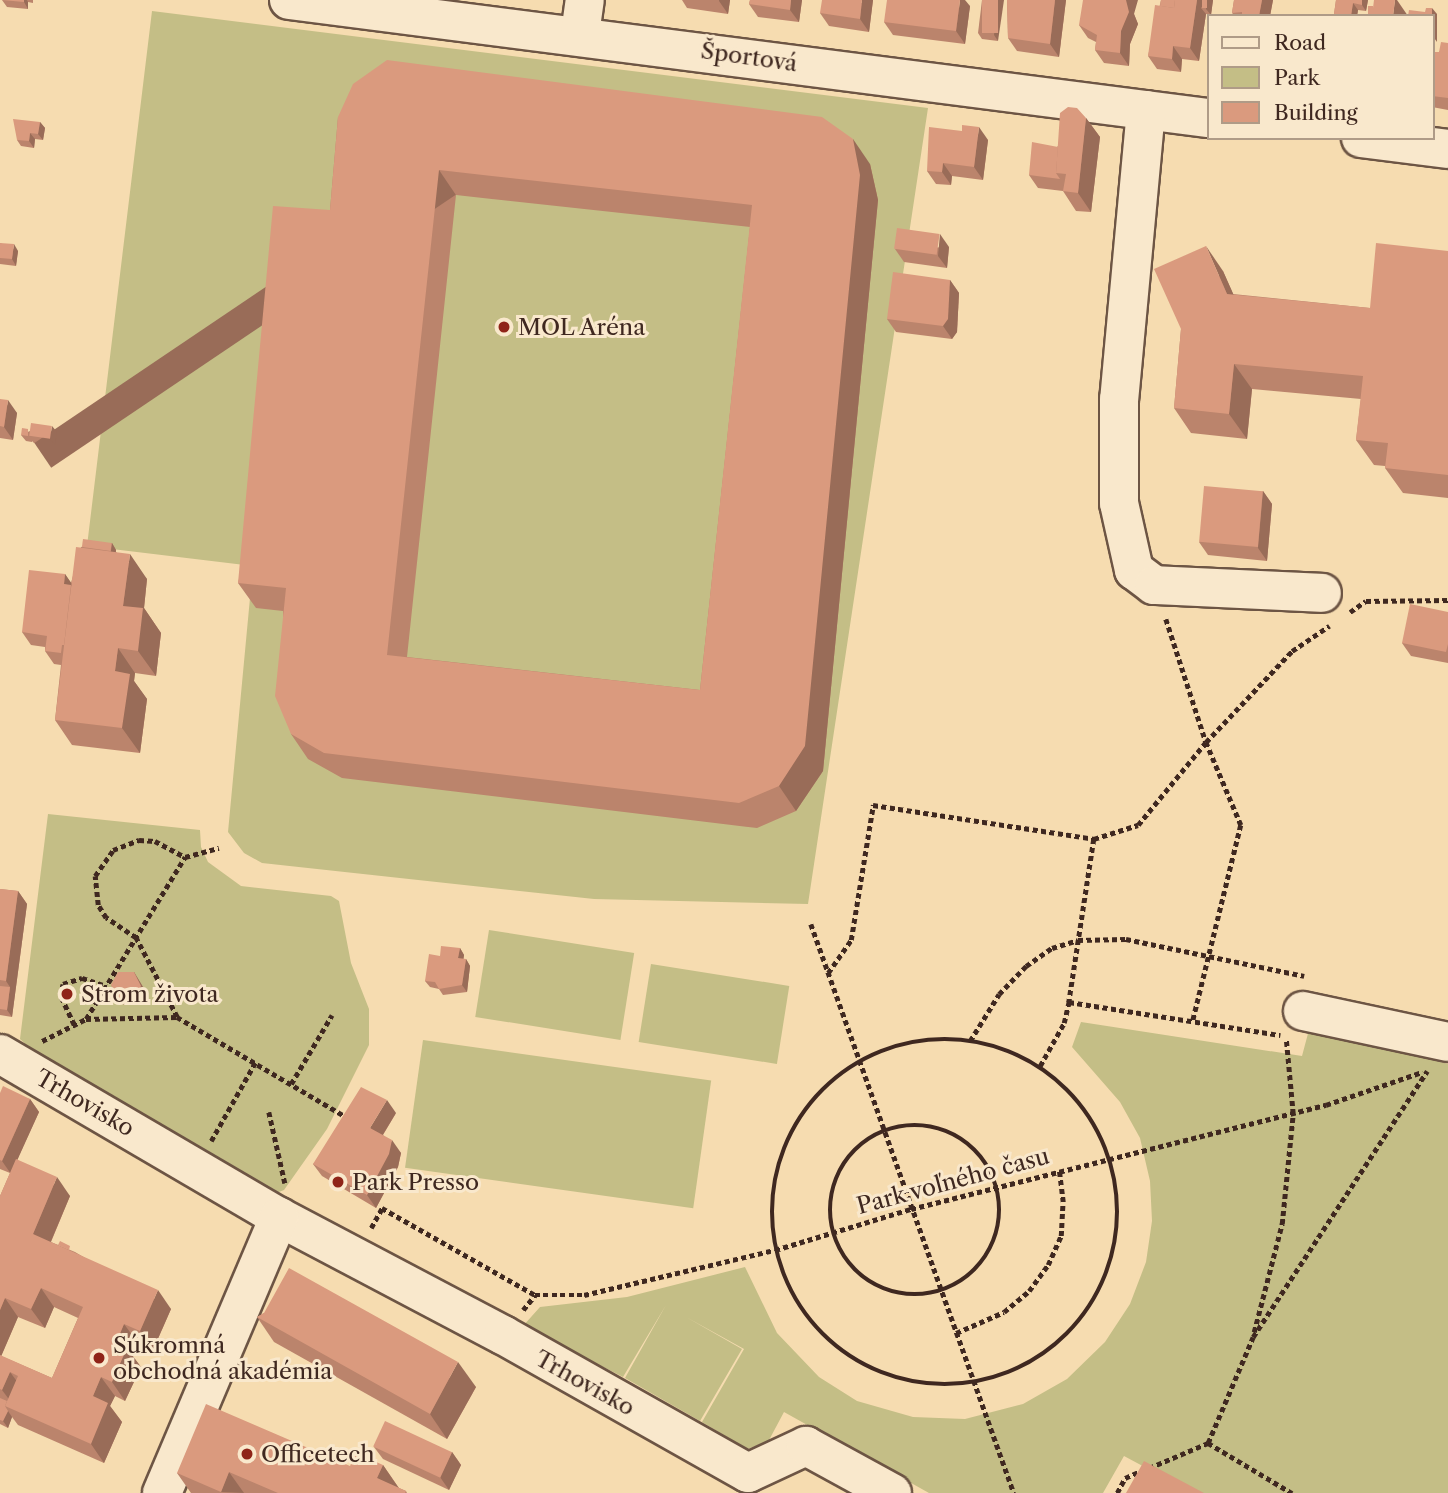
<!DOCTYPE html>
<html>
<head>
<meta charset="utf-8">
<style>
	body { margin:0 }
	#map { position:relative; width:1448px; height:1493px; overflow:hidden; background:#f6dcb0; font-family:"Libre Caslon Text",serif }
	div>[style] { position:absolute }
	.green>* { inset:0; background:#c4be86; transform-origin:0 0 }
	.path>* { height:4.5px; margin-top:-2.25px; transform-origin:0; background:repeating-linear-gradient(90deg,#3f2820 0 5px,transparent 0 8.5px) }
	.path>.ring { margin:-2.25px; padding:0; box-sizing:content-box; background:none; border:4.5px solid #3f2820; border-radius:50% }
	.roads { filter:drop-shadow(2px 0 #6d5544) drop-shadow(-2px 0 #6d5544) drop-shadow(0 2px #6d5544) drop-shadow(0 -2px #6d5544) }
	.minor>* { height:38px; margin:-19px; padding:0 19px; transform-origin:19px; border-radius:19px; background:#f9e8cc }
	.wall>* { inset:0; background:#bb846c }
	.shaded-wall>* { inset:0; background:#996c58; transform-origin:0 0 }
	.building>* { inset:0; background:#da9a7e; transform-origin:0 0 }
	.dots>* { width:19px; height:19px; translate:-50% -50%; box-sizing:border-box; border:4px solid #f9e8cc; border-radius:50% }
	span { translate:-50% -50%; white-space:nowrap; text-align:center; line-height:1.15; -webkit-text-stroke:6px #f9e8cc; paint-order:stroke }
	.street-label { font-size:23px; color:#3f2820 }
	.poi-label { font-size:23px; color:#3f2820 }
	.left { translate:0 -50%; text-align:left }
	.legend { position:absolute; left:1207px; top:14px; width:228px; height:126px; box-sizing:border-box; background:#f9e8cc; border:2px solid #af9b87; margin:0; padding:9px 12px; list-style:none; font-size:21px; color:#3f2820 }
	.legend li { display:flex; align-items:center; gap:14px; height:35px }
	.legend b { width:35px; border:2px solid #af9b87 }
</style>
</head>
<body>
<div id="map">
	<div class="green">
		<i style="clip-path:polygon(152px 11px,928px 108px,808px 904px,594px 899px,262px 863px,244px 853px,228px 832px,253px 566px,87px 546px)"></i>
		<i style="clip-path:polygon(48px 814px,200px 830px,201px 847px,208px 862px,241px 886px,331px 896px,339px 901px,351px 963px,369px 1009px,369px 1045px,327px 1129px,284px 1190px,266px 1197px,42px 1059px,20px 1039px)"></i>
		<i style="left:489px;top:930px;width:147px;height:88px;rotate:9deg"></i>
		<i style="left:651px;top:964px;width:140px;height:79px;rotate:9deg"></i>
		<i style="clip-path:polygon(1081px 1022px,1302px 1056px,1310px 1026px,1448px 1064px,1448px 1493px,1193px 1493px,1124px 1456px,1103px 1493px,929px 1493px,784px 1412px,768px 1442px,747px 1449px,702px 1422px,744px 1349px,686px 1317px,742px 1349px,700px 1421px,625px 1378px,666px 1305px,623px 1377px,523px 1326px,540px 1307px,627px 1297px,745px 1267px,777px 1333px,819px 1377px,857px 1401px,913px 1417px,965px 1419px,1023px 1404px,1067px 1379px,1105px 1342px,1130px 1304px,1146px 1262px,1152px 1221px,1150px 1181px,1140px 1138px,1120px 1102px,1072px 1047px)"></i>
		<i style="left:423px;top:1040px;width:291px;height:129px;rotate:8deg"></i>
	</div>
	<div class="path">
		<i style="left:1350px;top:612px;width:19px;rotate:-35deg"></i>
		<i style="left:1366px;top:601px;width:82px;rotate:-0.7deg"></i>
		<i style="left:1166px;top:619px;width:129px;rotate:72deg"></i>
		<i style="left:1206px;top:742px;width:90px;rotate:67.1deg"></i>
		<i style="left:1241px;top:825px;width:202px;rotate:103.8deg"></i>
		<i style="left:1094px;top:839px;width:46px;rotate:-17.7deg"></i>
		<i style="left:1138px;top:825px;width:107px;rotate:-50.7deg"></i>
		<i style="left:1206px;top:742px;width:125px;rotate:-46.6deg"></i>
		<i style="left:1292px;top:651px;width:45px;rotate:-34deg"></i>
		<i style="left:811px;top:924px;width:604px;rotate:70.37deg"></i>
		<i style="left:828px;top:973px;width:40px;rotate:-55.1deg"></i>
		<i style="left:851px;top:940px;width:137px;rotate:-80.7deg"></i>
		<i style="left:873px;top:805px;width:224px;rotate:8.7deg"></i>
		<i style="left:1094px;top:839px;width:165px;rotate:98.7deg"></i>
		<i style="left:1069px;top:1002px;width:214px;rotate:8.9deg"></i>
		<i style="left:177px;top:1017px;width:89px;rotate:-117.4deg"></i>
		<i style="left:136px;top:938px;width:36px;rotate:-146deg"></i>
		<i style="left:106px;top:918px;width:15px;rotate:-122deg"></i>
		<i style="left:98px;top:905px;width:29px;rotate:-96deg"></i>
		<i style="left:95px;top:876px;width:32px;rotate:-55deg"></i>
		<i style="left:113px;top:850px;width:28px;rotate:-21deg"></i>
		<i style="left:139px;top:840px;width:16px;rotate:4deg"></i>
		<i style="left:155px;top:841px;width:34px;rotate:28deg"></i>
		<i style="left:86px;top:1019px;width:190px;rotate:-58.6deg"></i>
		<i style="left:185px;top:857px;width:35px;rotate:-15deg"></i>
		<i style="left:74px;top:1025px;width:33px;rotate:-115deg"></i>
		<i style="left:60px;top:995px;width:11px;rotate:-75deg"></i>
		<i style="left:63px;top:984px;width:20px;rotate:-18deg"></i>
		<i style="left:82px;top:978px;width:26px;rotate:18deg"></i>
		<i class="ring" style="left:772px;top:1039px;width:341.5px;height:341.5px"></i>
		<i style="left:42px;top:1041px;width:49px;rotate:-26.6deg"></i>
		<i style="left:86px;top:1019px;width:91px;rotate:-1.3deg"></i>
		<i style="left:177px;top:1017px;width:193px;rotate:30.6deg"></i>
		<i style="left:970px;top:1041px;width:55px;rotate:-58.3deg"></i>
		<i style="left:999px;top:994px;width:39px;rotate:-46deg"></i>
		<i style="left:1026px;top:966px;width:32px;rotate:-35deg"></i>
		<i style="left:1052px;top:948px;width:27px;rotate:-17deg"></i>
		<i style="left:1078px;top:940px;width:48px;rotate:-1.2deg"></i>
		<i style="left:1126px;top:939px;width:182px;rotate:11.7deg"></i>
		<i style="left:1040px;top:1066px;width:49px;rotate:-60.8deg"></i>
		<i style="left:1064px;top:1023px;width:22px;rotate:-77deg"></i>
		<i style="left:291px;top:1084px;width:80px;rotate:-59.3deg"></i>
		<i style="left:269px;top:1112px;width:73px;rotate:77.3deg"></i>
		<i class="ring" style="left:830px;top:1125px;width:165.5px;height:165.5px"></i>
		<i style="left:211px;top:1141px;width:90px;rotate:-60.6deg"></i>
		<i style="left:371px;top:1228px;width:23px;rotate:-61deg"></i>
		<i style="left:382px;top:1208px;width:176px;rotate:29.6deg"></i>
		<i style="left:523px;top:1310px;width:19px;rotate:-51deg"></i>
		<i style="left:535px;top:1295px;width:49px"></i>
		<i style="left:584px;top:1295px;width:196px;rotate:-13.3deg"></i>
		<i style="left:775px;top:1250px;width:142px;rotate:-16.8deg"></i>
		<i style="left:911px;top:1209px;width:428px;rotate:-14.1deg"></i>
		<i style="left:1326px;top:1105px;width:102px;rotate:-19deg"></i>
		<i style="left:1254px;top:1332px;width:112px;rotate:-75.5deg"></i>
		<i style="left:1282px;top:1224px;width:111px;rotate:-84.3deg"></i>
		<i style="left:1293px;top:1114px;width:76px;rotate:-95.3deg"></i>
		<i style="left:956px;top:1333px;width:52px;rotate:-23.6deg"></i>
		<i style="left:1004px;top:1312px;width:33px;rotate:-40deg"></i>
		<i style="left:1029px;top:1291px;width:32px;rotate:-54deg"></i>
		<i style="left:1048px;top:1265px;width:32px;rotate:-66deg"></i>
		<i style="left:1061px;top:1236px;width:34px;rotate:-87deg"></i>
		<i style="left:1063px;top:1202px;width:31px;rotate:-97deg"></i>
		<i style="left:1208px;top:1443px;width:115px;rotate:-67deg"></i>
		<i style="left:1253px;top:1337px;width:318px;rotate:-56.8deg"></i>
		<i style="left:1149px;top:1468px;width:64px;rotate:-23deg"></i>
		<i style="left:1208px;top:1443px;width:98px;rotate:30.8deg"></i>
		<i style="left:1117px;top:1493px;width:17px;rotate:-62deg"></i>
		<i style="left:1125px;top:1478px;width:17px;rotate:-24deg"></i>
	</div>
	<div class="roads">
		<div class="minor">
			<i style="left:289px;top:0;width:927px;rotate:7.32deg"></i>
			<i style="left:580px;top:34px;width:34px;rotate:-82deg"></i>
			<i style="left:1146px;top:110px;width:290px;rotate:95.3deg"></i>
			<i style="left:1119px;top:399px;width:104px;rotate:90deg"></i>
			<i style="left:1119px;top:503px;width:69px;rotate:77.4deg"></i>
			<i style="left:1134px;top:570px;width:25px;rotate:37deg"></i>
			<i style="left:1154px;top:585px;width:168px;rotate:2.7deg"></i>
			<i style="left:1361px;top:138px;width:88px;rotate:7.2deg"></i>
			<i style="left:1303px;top:1011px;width:148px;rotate:12.1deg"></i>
			<i style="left:0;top:1054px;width:323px;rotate:30.3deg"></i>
			<i style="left:279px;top:1217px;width:253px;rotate:27.8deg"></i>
			<i style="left:503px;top:1335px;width:281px;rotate:29.4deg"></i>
			<i style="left:748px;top:1473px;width:64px;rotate:-25deg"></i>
			<i style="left:806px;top:1446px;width:98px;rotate:28.7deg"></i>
			<i style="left:162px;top:1493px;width:300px;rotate:-67deg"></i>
		</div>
	</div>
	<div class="wall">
		<i style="clip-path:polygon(2px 0,33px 0,33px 3px,28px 2px,28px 9px,7px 7px)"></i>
		<i style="clip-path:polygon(682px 0,730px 0,728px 14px,687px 8px)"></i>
		<i style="clip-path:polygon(750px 0,802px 0,799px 22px,758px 17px,749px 4px)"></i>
		<i style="clip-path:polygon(873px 0,869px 32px,829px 26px,820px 13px)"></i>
		<i style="clip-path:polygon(982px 0,998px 41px,982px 39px,978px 33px)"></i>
		<i style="clip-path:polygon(1007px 0,1066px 0,1059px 57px,1017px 51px,1008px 38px)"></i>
		<i style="clip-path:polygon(1161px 0,1213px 0,1211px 15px,1206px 14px,1199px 61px,1182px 59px,1181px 72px,1157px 69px,1148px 56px)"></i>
		<i style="clip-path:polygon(1234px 0,1273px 0,1270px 16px,1235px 16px,1232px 13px)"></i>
		<i style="clip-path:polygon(1336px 0,1368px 0,1366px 11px,1358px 10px,1357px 16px,1335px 16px,1334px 14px)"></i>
		<i style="clip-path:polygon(970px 6px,965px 44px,893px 35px,884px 22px)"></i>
		<i style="clip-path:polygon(1134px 14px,1138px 24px,1130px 44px,1129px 66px,1104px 63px,1095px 50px,1096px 42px,1088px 38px,1079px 25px)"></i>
		<i style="clip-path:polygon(1448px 43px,1448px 110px,1432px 107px,1432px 52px,1439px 52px)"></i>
		<i style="clip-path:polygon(evenodd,338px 117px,870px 164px,878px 200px,823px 771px,796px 811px,757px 828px,342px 778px,308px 759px,291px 734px,283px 611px,256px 608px,238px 583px,330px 210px,338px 117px,456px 195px,750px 227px,700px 690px,407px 657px,456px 195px)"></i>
		<i style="clip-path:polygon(1086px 118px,1100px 137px,1091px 212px,1076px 211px,1063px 191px,1038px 188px,1029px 175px)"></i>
		<i style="clip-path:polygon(40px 122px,45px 128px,43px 140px,35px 139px,34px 148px,21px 146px,17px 140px)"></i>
		<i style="clip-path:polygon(962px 131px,988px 140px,983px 180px,952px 176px,951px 185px,936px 184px,927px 171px)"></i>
		<i style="clip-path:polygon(0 243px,18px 251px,16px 266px,0 264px)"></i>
		<i style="clip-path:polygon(949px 247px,947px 268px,904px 262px,895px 249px)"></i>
		<i style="clip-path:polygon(1448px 251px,1448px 498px,1403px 493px,1385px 468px,1385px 466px,1374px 465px,1356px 440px,1361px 399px,1252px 389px,1247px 439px,1191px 433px,1174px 408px,1181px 329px,1223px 271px,1233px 294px,1370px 308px)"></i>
		<i style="clip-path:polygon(950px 280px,959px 293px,957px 332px,952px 339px,896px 332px,887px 319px)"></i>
		<i style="clip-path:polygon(0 399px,17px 413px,13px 440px,0 438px)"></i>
		<i style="clip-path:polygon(30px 431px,57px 432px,55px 445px,34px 443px,32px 441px,32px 442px,26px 441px,21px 435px)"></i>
		<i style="clip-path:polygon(1263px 491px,1272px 504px,1267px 561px,1208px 555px,1199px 542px)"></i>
		<i style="clip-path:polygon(112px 543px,116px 550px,116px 552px,147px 579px,144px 608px,161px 633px,156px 676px,135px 673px,134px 681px,147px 699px,140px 753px,72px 745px,55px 720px,61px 665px,54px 664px,45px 651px,45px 647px,31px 645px,22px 632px,65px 574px,71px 583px,81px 547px)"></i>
		<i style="clip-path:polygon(1448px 612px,1448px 663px,1411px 656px,1402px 643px)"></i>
		<i style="clip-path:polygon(0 889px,18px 891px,27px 904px,12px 1017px,0 1015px)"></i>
		<i style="clip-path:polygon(460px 948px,464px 955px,463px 959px,466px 959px,470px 966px,467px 992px,443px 995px,439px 989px,430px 987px,425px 981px,440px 956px)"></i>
		<i style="clip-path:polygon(134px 972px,146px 992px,138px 1005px,124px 1005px,111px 985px)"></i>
		<i style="clip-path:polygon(evenodd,0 1093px,30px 1099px,39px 1112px,17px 1160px,70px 1196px,51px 1242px,75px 1252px,171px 1309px,153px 1350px,138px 1343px,132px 1355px,141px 1367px,125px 1401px,115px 1396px,110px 1406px,122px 1422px,104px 1463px,18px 1425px,12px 1417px,8px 1428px,0 1424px,0 1196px,10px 1173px,0 1169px,0 1093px,54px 1307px,78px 1318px,52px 1378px,1px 1356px,18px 1317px,45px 1328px,54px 1307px)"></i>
		<i style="clip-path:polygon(396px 1113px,383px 1135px,401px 1153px,398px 1167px,376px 1208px,322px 1176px,313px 1164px)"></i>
		<i style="clip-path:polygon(264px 1313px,476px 1387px,447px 1439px,274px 1342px,257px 1317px)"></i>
		<i style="clip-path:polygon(374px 1447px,452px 1452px,461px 1465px,449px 1490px,383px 1459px)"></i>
		<i style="clip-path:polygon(383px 1465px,399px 1488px,406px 1491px,407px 1493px,191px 1493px,177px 1473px)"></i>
	</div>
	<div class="shaded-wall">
		<i style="clip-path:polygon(24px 0,27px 0,28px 2px,28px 9px,24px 2px)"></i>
		<i style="clip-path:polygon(719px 0,730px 0,728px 14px,719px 1px)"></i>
		<i style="clip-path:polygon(791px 0,802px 0,799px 22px,790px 10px)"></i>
		<i style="clip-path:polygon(862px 0,873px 0,869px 32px,860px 19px)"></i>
		<i style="clip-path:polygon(960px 0,965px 0,970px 6px,965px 44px,956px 31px)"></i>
		<i style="clip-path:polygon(998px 0,1004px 0,998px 41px,994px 35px)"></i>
		<i style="clip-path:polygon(1055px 0,1066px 0,1059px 57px,1050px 44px)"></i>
		<i style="clip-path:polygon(1126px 0,1138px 0,1134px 14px,1138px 24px,1130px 44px,1129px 66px,1120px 53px,1121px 31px)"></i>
		<i style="clip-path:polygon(1197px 0,1207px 0,1201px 8px,1206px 14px,1199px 61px,1190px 48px)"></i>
		<i style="clip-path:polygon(1207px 0,1213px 0,1211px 15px,1206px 9px)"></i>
		<i style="clip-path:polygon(1262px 0,1273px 0,1270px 16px,1259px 16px)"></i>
		<i style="clip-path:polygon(1362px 0,1368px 0,1366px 11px,1362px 5px)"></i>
		<i style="clip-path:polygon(1395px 0,1397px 0,1408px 16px,1393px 16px)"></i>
		<i style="clip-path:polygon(1353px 3px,1358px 10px,1357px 16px,1351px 16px)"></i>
		<i style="clip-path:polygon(1432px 8px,1437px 14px,1437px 42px,1432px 35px)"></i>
		<i style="clip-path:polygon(1173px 46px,1182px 59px,1181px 72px,1172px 59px)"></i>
		<i style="clip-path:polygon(1086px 118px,1100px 137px,1091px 212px,1078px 193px)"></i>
		<i style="clip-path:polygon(40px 122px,45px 128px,43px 140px,38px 134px)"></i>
		<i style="clip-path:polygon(979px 127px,988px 140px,983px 180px,974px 167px)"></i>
		<i style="clip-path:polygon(30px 133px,35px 139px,34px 148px,29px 141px)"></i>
		<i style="clip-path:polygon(853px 139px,870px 164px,878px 200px,823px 771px,796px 811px,779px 786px)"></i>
		<i style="clip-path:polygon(943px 163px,952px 176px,951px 185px,942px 172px)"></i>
		<i style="left:439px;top:170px;width:30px;height:488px;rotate:56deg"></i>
		<i style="clip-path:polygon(940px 234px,949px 247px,947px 268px,938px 256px)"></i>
		<i style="clip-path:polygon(14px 244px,18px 251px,16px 266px,12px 259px)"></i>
		<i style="clip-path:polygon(1206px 246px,1223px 271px,1244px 318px,1227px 294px)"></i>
		<i style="clip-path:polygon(950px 280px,959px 293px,957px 332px,952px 339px,943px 326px)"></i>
		<i style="clip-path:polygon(1234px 364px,1252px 389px,1247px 439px,1229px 414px)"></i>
		<i style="clip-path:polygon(8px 400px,17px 413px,13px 440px,4px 427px)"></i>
		<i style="clip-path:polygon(52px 426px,57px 432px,55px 445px,50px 439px)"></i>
		<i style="clip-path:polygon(1263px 491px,1272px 504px,1267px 561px,1258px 548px)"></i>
		<i style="clip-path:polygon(112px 543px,116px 550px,113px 574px,109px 567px)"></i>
		<i style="clip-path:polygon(130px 554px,147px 579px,144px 608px,161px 633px,156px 676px,138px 651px,123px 606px)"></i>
		<i style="clip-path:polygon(65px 574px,74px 587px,64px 584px)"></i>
		<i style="clip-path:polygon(118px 648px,135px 673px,134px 681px,147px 699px,140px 753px,122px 728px,115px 671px)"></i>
		<i style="clip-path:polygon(18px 891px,27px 904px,12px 1017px,7px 1010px,10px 987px,6px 981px)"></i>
		<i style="clip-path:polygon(460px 948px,464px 955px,463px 964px,458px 958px)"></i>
		<i style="clip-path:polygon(466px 959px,470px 966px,467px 992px,462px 985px)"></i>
		<i style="clip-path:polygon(134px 972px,146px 992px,138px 1005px,133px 999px)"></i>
		<i style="clip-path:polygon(30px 1099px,39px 1112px,11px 1174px,2px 1161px)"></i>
		<i style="clip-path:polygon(387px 1100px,396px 1113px,379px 1141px,370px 1128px)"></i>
		<i style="clip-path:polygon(392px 1140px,401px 1153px,398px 1167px,376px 1208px,367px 1195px)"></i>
		<i style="clip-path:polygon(57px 1177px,70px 1196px,46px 1253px,33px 1234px)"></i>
		<i style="clip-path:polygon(41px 1288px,54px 1307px,45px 1328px,31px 1309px)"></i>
		<i style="clip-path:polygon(158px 1290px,171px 1309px,153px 1350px,140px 1331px)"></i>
		<i style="clip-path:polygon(5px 1298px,18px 1317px,0 1359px,0 1310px)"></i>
		<i style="clip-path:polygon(124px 1324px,138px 1343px,132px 1355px,141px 1367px,125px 1401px,112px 1382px,116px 1343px)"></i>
		<i style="clip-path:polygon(458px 1362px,476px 1387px,447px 1439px,430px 1414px)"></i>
		<i style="clip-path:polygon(10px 1372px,24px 1391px,11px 1402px,2px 1390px)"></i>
		<i style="clip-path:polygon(101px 1377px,115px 1396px,110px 1406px,122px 1422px,104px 1463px,91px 1444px,93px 1396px)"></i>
		<i style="clip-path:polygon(8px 1411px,12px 1417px,8px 1428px,3px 1421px)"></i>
		<i style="clip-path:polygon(452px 1452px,461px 1465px,449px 1490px,440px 1477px)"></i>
		<i style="clip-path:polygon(383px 1465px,400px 1490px,377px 1478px)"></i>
		<i style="clip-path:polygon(229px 1472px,244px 1493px,221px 1492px)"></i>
	</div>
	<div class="building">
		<i style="clip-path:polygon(2px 0,24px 0,24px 2px)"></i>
		<i style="clip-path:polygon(750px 0,791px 0,790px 10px,749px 4px)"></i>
		<i style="clip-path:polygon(822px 0,862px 0,860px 19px,820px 13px)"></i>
		<i style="clip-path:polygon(887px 0,960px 0,956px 31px,884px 22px)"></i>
		<i style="left:982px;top:0;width:16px;height:33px"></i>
		<i style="clip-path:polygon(1007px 0,1055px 0,1050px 44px,1008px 38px)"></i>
		<i style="clip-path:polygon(1083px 0,1126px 0,1129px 12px,1121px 31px,1120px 53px,1095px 50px,1097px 35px,1079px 25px)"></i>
		<i style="clip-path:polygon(1161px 0,1175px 0,1174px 8px,1160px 6px)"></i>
		<i style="clip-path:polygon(1175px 0,1197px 0,1190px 48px,1173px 46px,1172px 59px,1148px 56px,1155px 5px,1174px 8px)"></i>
		<i style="left:1202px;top:0;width:5px;height:8px"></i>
		<i style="clip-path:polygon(1234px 0,1262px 0,1259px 16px,1242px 16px,1242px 12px,1232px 13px)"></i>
		<i style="clip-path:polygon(1336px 0,1362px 0,1362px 5px,1353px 3px,1351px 16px,1334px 14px)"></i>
		<i style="clip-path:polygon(1374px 0,1395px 0,1393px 16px,1372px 16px)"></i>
		<i style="left:1368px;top:6px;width:5px;height:10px"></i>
		<i style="clip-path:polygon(1426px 8px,1432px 8px,1432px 16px,1408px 16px,1409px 10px,1425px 12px)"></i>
		<i style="clip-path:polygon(1441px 42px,1448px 43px,1448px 98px,1432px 96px,1432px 52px,1439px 52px)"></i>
		<i style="clip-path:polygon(evenodd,387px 60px,822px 117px,853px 139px,860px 175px,805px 746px,779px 786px,739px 803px,324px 753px,291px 734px,275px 696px,286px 588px,238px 583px,273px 206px,330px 210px,338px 117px,353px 84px,387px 60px,439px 170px,752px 205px,700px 690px,387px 655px,439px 170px)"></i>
		<i style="clip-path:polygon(1068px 107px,1077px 108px,1086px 118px,1078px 193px,1063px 191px,1066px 174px,1056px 173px,1060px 113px)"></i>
		<i style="clip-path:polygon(13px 119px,40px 122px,38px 134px,30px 133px,29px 141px,17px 140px)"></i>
		<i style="clip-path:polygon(962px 125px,979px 127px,974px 167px,943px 163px,942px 172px,927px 171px,929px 127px,962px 131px)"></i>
		<i style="clip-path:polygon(1032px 142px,1058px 147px,1056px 173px,1060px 179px,1029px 175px)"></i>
		<i style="left:897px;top:228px;width:43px;height:21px;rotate:8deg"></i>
		<i style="clip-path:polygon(0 243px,14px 244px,12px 259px,0 258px)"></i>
		<i style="clip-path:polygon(1376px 243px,1448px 251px,1448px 475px,1385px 468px,1388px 443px,1356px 440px,1363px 376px,1234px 364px,1229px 414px,1174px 408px,1181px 329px,1154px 269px,1206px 246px,1227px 294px,1370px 308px)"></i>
		<i style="clip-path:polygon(893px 272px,950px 280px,948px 319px,943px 326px,887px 319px)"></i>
		<i style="clip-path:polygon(0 399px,8px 400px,4px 427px,0 426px)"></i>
		<i style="left:31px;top:423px;width:21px;height:13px;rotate:8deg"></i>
		<i style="clip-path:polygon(22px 428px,28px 429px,28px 436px,21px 435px)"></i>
		<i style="left:1204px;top:486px;width:59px;height:56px;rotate:5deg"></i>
		<i style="left:83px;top:539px;width:29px;height:8px;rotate:8deg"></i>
		<i style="clip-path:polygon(76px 547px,130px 554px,123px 606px,143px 608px,138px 651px,118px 648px,115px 671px,130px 674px,122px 728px,55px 720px)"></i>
		<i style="clip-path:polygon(29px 570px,65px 574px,64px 584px,71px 585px,64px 645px,62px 645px,61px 653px,45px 651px,47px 636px,22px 632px)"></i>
		<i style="clip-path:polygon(1410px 604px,1448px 612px,1448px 644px,1446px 652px,1402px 643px)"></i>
		<i style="clip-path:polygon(0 889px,18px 891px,6px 981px,0 980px)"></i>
		<i style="clip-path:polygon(441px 946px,460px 948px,458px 958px,466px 959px,462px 985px,439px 989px,435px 982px,425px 981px,429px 954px,440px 956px)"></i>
		<i style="clip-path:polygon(118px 972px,134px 972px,141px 986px,133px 999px,119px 998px,111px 985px)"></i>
		<i style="clip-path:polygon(0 986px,10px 987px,7px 1010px,0 1009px)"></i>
		<i style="clip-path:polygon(3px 1086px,30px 1099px,2px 1161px,0 1160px,0 1093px)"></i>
		<i style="clip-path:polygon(361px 1087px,387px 1100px,370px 1128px,392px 1140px,389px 1154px,367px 1195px,313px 1164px)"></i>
		<i style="clip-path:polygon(16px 1159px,57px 1177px,33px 1234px,158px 1290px,140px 1331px,124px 1324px,116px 1343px,127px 1348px,112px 1382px,101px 1377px,93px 1396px,108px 1403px,91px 1444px,5px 1406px,18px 1376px,10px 1372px,2px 1390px,0 1389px,0 1355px,52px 1378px,83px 1307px,41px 1288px,31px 1309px,5px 1298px,0 1310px,0 1196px)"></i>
		<i style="clip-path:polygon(60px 1241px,70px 1246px,69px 1250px,58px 1245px)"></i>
		<i style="clip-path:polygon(289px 1268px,458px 1362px,430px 1414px,257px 1317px,264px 1313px)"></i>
		<i style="clip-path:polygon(0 1398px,7px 1401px,5px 1406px,8px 1411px,3px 1421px,0 1420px)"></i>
		<i style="clip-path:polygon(206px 1404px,350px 1466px,356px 1453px,383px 1465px,377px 1478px,406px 1491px,405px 1493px,278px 1493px,229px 1472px,221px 1492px,177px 1473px)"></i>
		<i style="left:385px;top:1421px;width:74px;height:28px;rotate:25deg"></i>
		<i style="clip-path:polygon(1144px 1461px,1204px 1493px,1126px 1493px)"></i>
	</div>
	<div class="dots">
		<i style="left:504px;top:327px;background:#8f2418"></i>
		<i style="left:67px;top:994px;background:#8f2418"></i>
		<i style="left:338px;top:1182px;background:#8f2418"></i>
		<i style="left:99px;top:1358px;background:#8f2418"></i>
		<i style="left:247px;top:1454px;background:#8f2418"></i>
	</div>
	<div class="street-label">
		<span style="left:749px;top:57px;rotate:8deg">Športová</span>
		<span style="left:85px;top:1103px;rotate:30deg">Trhovisko</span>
		<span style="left:953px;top:1181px;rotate:-15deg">Park voľného času</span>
		<span style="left:585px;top:1383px;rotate:29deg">Trhovisko</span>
	</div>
	<div class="poi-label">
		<span class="left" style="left:518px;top:327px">MOL Aréna</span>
		<span class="left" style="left:81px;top:994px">Strom života</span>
		<span class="left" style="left:352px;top:1182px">Park Presso</span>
		<span class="left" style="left:113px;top:1358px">Súkromná<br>obchodná akadémia</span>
		<span class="left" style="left:261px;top:1454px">Officetech</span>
	</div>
	<ul class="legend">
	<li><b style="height:9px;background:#f9e8cc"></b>Road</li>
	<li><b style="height:19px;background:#c4be86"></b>Park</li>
	<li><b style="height:19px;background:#da9a7e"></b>Building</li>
	</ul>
</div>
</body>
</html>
